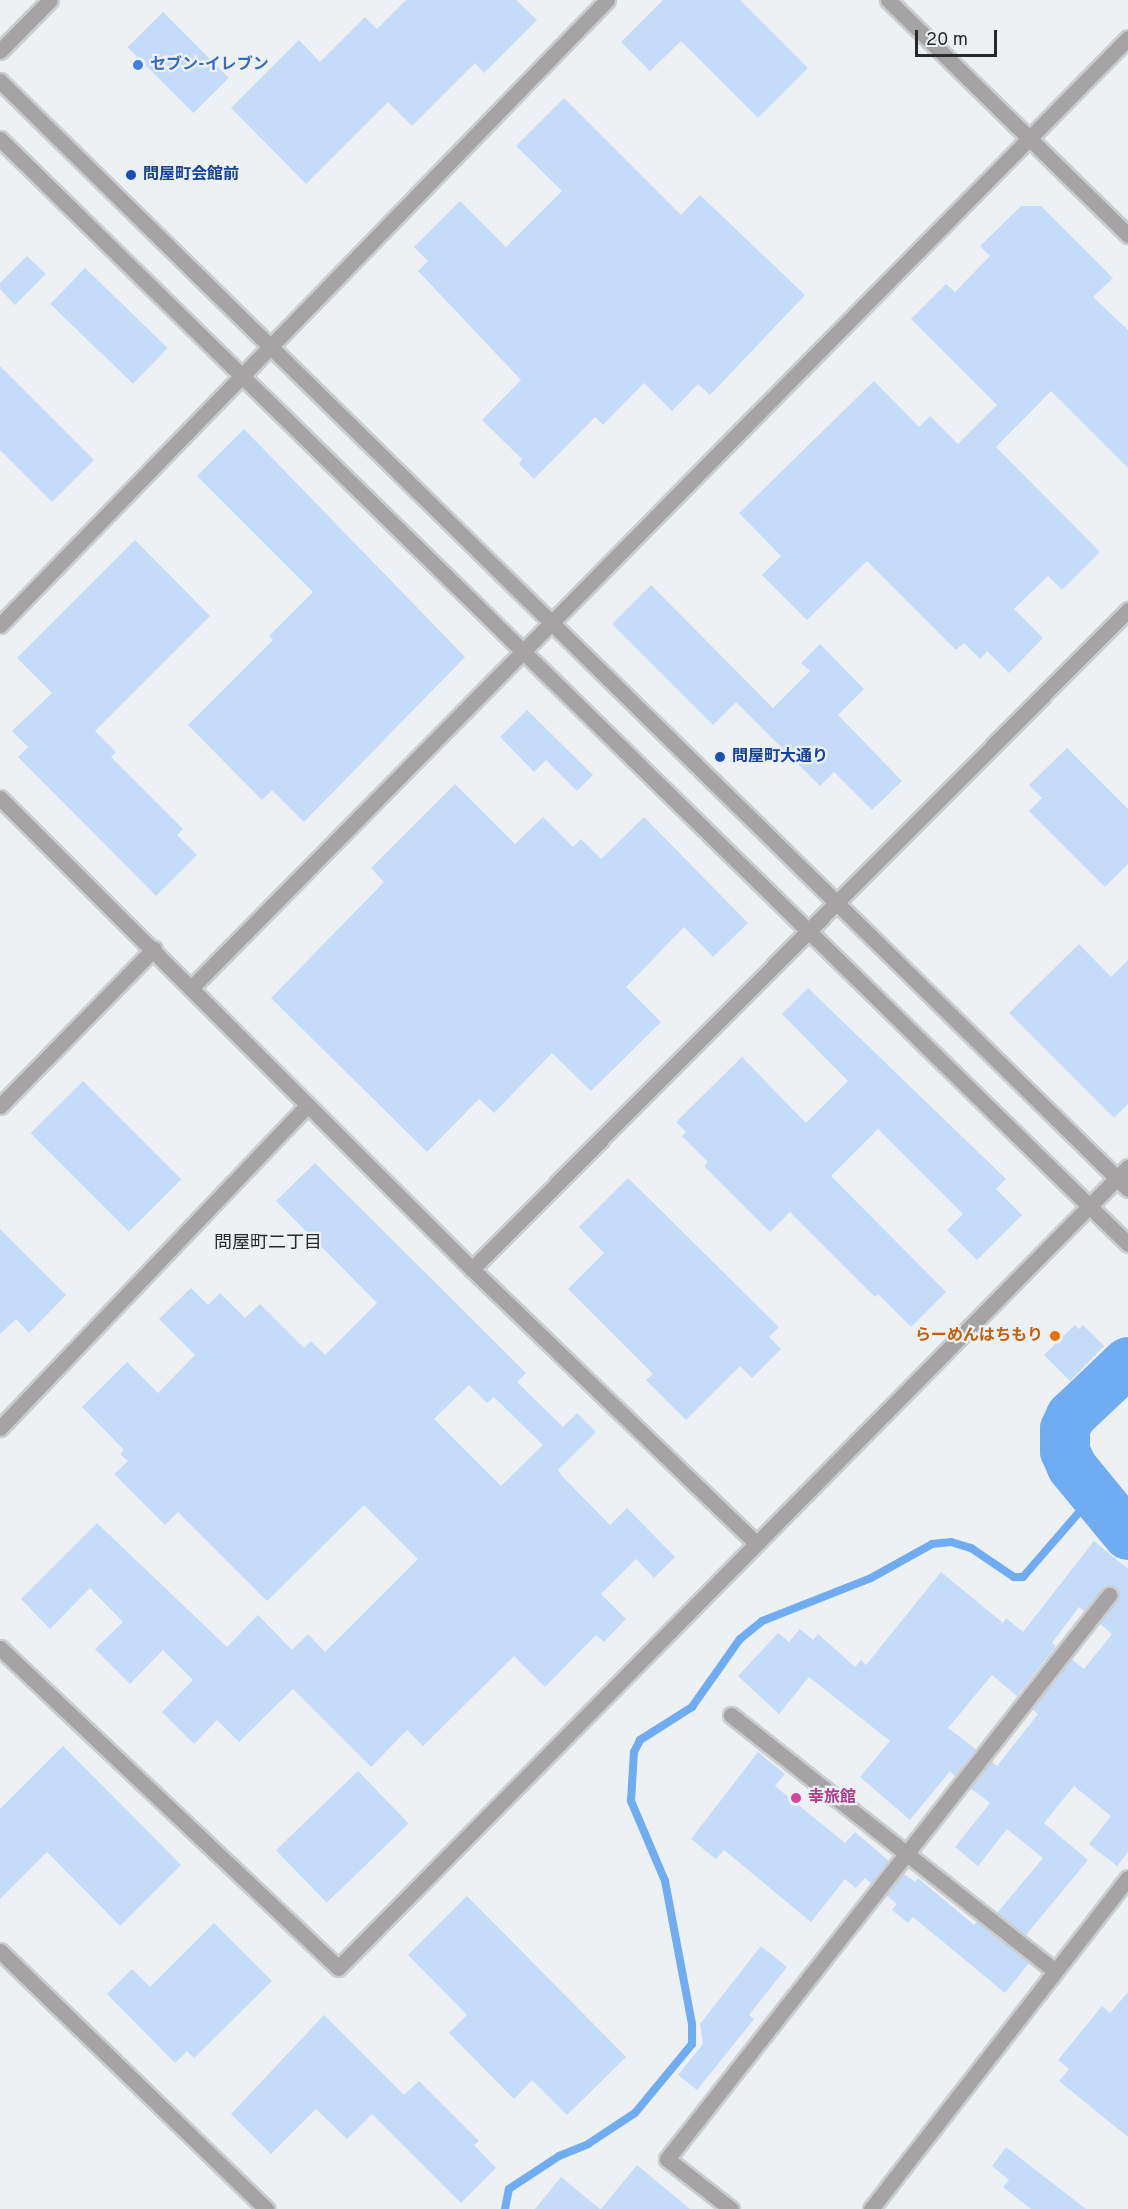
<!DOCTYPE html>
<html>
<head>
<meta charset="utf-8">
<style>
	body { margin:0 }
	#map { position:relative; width:1128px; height:2209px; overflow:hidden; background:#eef1f4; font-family:Overpass,"Noto Sans JP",sans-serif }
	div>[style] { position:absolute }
	.stream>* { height:8px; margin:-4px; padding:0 4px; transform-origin:4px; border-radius:4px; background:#70acf2 }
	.river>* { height:50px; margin:-25px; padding:0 25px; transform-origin:25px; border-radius:25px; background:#70acf2 }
	.building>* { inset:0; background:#c4dbf9; transform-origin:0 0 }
	.roads { filter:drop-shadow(2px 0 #cacdd0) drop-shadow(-2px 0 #cacdd0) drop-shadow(0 2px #cacdd0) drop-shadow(0 -2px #cacdd0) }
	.minor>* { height:15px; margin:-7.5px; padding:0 7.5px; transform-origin:7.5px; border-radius:7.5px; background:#a5a3a3 }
	.dots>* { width:16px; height:16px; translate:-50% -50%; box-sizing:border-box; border:3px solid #eef1f4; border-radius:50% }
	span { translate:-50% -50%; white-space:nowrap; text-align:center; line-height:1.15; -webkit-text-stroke:4.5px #eef1f4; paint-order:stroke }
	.shop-label { font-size:16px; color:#366cbe; font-weight:700 }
	.left { translate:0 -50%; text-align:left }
	.transit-label { font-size:16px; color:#164399; font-weight:700 }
	.food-label { font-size:16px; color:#c56008; font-weight:700 }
	.right { translate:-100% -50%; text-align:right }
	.hotel-label { font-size:16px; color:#b23c85; font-weight:700 }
	.neighbourhood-label { font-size:18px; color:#28292a }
	.scale { position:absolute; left:915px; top:30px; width:82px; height:27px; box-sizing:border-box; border:3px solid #28292a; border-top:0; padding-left:8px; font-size:18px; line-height:21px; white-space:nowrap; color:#28292a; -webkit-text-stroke:4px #eef1f4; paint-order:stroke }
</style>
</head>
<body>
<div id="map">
	<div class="stream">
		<i style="left:505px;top:2209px;width:20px;rotate:-79deg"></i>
		<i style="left:509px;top:2189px;width:60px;rotate:-33.4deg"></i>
		<i style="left:559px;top:2156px;width:31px;rotate:-22deg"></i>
		<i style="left:588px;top:2144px;width:56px;rotate:-33.4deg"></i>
		<i style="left:635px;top:2113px;width:89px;rotate:-50.4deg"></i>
		<i style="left:692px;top:2044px;width:20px;rotate:-90deg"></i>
		<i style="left:692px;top:2024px;width:146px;rotate:-100.7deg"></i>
		<i style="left:665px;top:1881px;width:87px;rotate:-113deg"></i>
		<i style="left:631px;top:1801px;width:49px;rotate:-86.5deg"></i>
		<i style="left:634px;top:1752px;width:13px;rotate:-63deg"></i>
		<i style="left:640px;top:1740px;width:62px;rotate:-32.4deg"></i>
		<i style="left:692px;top:1707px;width:83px;rotate:-54.8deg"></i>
		<i style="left:740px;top:1639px;width:28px;rotate:-39deg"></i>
		<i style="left:762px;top:1621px;width:117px;rotate:-21.5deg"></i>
		<i style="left:871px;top:1578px;width:70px;rotate:-29.1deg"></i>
		<i style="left:932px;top:1544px;width:19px;rotate:-6deg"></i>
		<i style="left:951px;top:1542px;width:21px;rotate:17deg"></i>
		<i style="left:971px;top:1548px;width:52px;rotate:34deg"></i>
		<i style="left:1014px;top:1577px;width:9px"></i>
		<i style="left:1023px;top:1577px;width:110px;rotate:-49.1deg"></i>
	</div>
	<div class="river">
		<i style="left:1128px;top:1362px;width:79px;rotate:136.5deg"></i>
		<i style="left:1071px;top:1416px;width:14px;rotate:115deg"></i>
		<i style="left:1065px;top:1429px;width:22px;rotate:90deg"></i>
		<i style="left:1065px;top:1451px;width:17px;rotate:66deg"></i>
		<i style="left:1072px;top:1467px;width:88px;rotate:50.5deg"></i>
	</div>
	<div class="building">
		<i style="clip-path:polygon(406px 0,516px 0,537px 20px,484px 73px,475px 63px,412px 126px,388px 102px,306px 184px,231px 108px,299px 40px,320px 62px,365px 17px,377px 29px)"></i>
		<i style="clip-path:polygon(663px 0,740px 0,808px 68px,758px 118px,681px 41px,650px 71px,621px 42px)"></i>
		<i style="left:163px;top:12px;width:93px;height:50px;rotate:45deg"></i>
		<i style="clip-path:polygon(564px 98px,681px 215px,700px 195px,805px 295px,710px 395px,698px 384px,672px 411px,644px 383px,603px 425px,595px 417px,534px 479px,519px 464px,522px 459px,482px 420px,521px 380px,418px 271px,428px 261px,414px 247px,460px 201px,506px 247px,562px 191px,516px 146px)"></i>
		<i style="clip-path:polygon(1021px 206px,1041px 206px,1113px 278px,1093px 297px,1128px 330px,1128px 468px,1051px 391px,996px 447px,1100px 552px,1062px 590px,1048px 576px,1014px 609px,1043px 638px,1009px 673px,987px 651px,980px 659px,964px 643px,956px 650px,867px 561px,807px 620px,762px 575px,781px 556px,739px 513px,874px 381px,919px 427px,930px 416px,958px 444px,997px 405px,911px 319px,946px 284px,955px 292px,990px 256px,980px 246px)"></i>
		<i style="clip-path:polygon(27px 256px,46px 274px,15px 305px,0 289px,0 283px)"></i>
		<i style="left:85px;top:268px;width:115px;height:50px;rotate:44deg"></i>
		<i style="clip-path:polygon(0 366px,94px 460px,52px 502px,0 450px)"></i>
		<i style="clip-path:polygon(244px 429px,465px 657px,304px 822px,272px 790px,262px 800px,188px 725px,273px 640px,269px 636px,313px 592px,197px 476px)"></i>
		<i style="clip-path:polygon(135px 540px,210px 616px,95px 731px,116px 752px,111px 757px,183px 829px,177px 835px,197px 855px,156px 896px,18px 757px,28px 747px,12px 731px,52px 693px,17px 658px)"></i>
		<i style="clip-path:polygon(651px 585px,773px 708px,810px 671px,801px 663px,820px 644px,864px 689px,838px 715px,902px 781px,872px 810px,834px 772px,820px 786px,736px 702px,713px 725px,612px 624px)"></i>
		<i style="clip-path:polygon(527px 710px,593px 775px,577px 791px,546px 760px,534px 772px,500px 737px)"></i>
		<i style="clip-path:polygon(1067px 748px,1128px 809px,1128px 864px,1105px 887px,1029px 811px,1042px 798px,1029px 785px)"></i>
		<i style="clip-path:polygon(455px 784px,515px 844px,543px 817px,573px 847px,581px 839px,601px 859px,644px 817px,748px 923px,713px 957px,684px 927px,626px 987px,661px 1022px,591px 1091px,552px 1053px,494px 1113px,479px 1099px,427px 1152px,271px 998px,384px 882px,371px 868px)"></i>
		<i style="clip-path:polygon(1079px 944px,1111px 977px,1128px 960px,1128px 1104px,1114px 1118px,1009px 1013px)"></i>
		<i style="clip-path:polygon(808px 988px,1006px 1179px,996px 1189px,1022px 1215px,977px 1260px,947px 1230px,963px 1214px,878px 1129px,831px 1176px,946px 1292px,911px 1327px,878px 1294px,875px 1297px,790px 1212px,770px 1232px,704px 1166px,708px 1162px,682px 1136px,686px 1132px,676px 1122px,742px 1057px,806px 1123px,848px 1081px,782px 1014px)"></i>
		<i style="left:83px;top:1081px;width:139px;height:74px;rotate:45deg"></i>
		<i style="clip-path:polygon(evenodd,315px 1163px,526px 1373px,517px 1382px,563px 1427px,577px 1413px,596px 1432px,558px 1470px,562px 1476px,610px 1525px,627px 1508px,675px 1557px,654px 1578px,636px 1559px,601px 1594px,626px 1619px,604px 1642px,596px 1635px,545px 1687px,514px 1656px,423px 1746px,407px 1730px,371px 1767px,293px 1689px,239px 1742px,217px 1720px,194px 1744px,162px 1712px,193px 1680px,163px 1650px,130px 1684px,95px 1649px,123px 1622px,90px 1588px,50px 1629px,21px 1599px,97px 1523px,227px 1647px,258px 1615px,292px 1650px,308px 1634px,325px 1652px,418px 1559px,364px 1505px,267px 1601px,178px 1512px,165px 1525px,114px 1474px,128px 1461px,120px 1454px,124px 1450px,82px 1407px,127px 1362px,158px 1393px,195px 1355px,159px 1319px,191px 1288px,208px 1305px,220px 1293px,245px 1318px,260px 1304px,304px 1348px,311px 1341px,325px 1355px,377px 1303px,276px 1201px,315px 1163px,469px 1385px,487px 1403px,494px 1397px,543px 1445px,501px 1486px,434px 1419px,469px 1385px)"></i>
		<i style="clip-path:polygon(628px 1178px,779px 1327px,769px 1337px,781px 1349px,752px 1378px,740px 1366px,686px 1420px,646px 1380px,653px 1374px,568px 1289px,604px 1253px,579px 1227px)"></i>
		<i style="clip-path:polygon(0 1229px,66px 1295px,29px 1333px,16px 1319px,0 1334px)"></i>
		<i style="clip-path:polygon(1075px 1325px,1079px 1329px,1083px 1325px,1104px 1346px,1070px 1381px,1044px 1355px)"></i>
		<i style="clip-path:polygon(1094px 1541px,1128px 1569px,1128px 1852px,1117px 1866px,1089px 1844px,1111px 1816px,1074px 1786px,1044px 1823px,1088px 1860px,1026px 1935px,997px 1913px,1043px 1858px,1007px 1829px,978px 1866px,955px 1847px,990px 1803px,970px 1788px,991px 1761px,997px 1766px,1038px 1714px,1032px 1709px,1071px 1659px,1084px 1669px,1112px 1634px,1099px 1623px,1117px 1601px,1115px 1588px,1105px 1586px,1084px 1611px,1079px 1607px,1052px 1643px,1056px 1646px,1017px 1696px,992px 1675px,948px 1728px,976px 1749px,955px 1776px,950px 1771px,910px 1820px,860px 1777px,890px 1741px,809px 1677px,779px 1714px,738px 1676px,778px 1633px,789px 1642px,800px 1629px,813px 1640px,818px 1634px,855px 1667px,861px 1660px,866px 1665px,941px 1572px,1003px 1623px,1006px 1618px,1023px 1632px)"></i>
		<i style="clip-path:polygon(63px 1746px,181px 1865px,120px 1926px,47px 1852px,0 1899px,0 1809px)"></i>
		<i style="clip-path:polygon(758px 1752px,785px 1774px,775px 1786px,845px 1843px,855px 1832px,889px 1861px,871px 1883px,865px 1878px,856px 1888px,845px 1879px,811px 1922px,724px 1850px,716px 1859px,691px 1839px)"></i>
		<i style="left:358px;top:1771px;width:73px;height:114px;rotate:46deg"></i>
		<i style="clip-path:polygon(903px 1873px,915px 1882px,918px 1878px,974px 1925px,977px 1922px,1029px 1963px,1005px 1993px,913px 1917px,908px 1923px,892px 1910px,897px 1904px,886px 1895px)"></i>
		<i style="clip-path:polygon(467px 1896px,626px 2057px,567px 2115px,532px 2080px,514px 2099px,449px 2033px,467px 2015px,408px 1955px)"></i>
		<i style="clip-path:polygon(214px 1923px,272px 1981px,194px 2058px,187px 2051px,175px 2063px,107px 1994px,132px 1969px,150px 1987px)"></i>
		<i style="clip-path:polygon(761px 1946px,787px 1967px,749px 2015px,754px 2019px,697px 2090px,678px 2075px,703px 2044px,700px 2024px)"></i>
		<i style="clip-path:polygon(1128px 1992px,1128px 2137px,1059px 2081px,1069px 2069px,1058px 2060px,1102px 2006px,1110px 2013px)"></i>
		<i style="clip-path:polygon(324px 2015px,404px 2095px,419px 2081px,479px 2141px,474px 2145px,496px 2168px,461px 2203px,372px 2114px,347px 2139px,316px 2109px,271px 2154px,231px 2114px)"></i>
		<i style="clip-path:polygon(1006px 2147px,1086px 2209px,1031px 2209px,1003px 2187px,1009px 2180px,992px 2166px)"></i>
		<i style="clip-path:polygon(637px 2165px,690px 2209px,601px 2209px)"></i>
		<i style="clip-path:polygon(561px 2177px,600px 2209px,535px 2209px)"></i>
	</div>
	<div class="roads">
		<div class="minor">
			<i style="left:888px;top:0;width:336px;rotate:44.4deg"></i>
			<i style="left:0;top:51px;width:71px;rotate:-45.6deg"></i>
			<i style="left:0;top:81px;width:1581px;rotate:44.49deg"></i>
			<i style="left:0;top:139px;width:1579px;rotate:44.41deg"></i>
			<i style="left:0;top:625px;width:871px;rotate:-45.84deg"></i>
			<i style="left:0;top:798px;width:667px;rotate:44.94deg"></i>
			<i style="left:472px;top:1269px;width:393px;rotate:44deg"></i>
			<i style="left:191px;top:988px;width:1334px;rotate:-45.39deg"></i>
			<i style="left:0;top:1106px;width:220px;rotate:-45.6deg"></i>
			<i style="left:472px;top:1269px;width:930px;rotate:-45.13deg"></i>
			<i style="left:0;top:1428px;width:445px;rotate:-46.4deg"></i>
			<i style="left:0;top:1648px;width:465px;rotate:43.4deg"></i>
			<i style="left:338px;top:1968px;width:1125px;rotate:-45.4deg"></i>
			<i style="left:731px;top:1715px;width:412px;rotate:38.3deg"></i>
			<i style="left:0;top:1951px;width:371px;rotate:44.1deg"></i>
			<i style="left:731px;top:2209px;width:81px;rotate:-142deg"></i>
			<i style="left:667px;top:2159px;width:717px;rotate:-51.91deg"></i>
			<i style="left:871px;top:2209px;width:419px;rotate:-52.2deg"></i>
		</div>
	</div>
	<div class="dots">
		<i style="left:138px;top:65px;background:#3f7fe0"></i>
		<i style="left:131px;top:175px;background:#1a4fb4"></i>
		<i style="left:720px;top:757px;background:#1a4fb4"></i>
		<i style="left:1055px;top:1336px;background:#e8710a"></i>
		<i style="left:796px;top:1798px;background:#d1479c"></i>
	</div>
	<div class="shop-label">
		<span class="left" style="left:150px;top:65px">セブン-イレブン</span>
	</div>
	<div class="transit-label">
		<span class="left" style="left:143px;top:175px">問屋町会館前</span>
		<span class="left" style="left:732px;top:757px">問屋町大通り</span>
	</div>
	<div class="food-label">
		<span class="right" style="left:1043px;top:1336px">らーめんはちもり</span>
	</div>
	<div class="hotel-label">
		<span class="left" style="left:808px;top:1798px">幸旅館</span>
	</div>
	<div class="neighbourhood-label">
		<span style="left:268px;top:1244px">問屋町二丁目</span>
	</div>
	<div class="scale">20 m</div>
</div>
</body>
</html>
